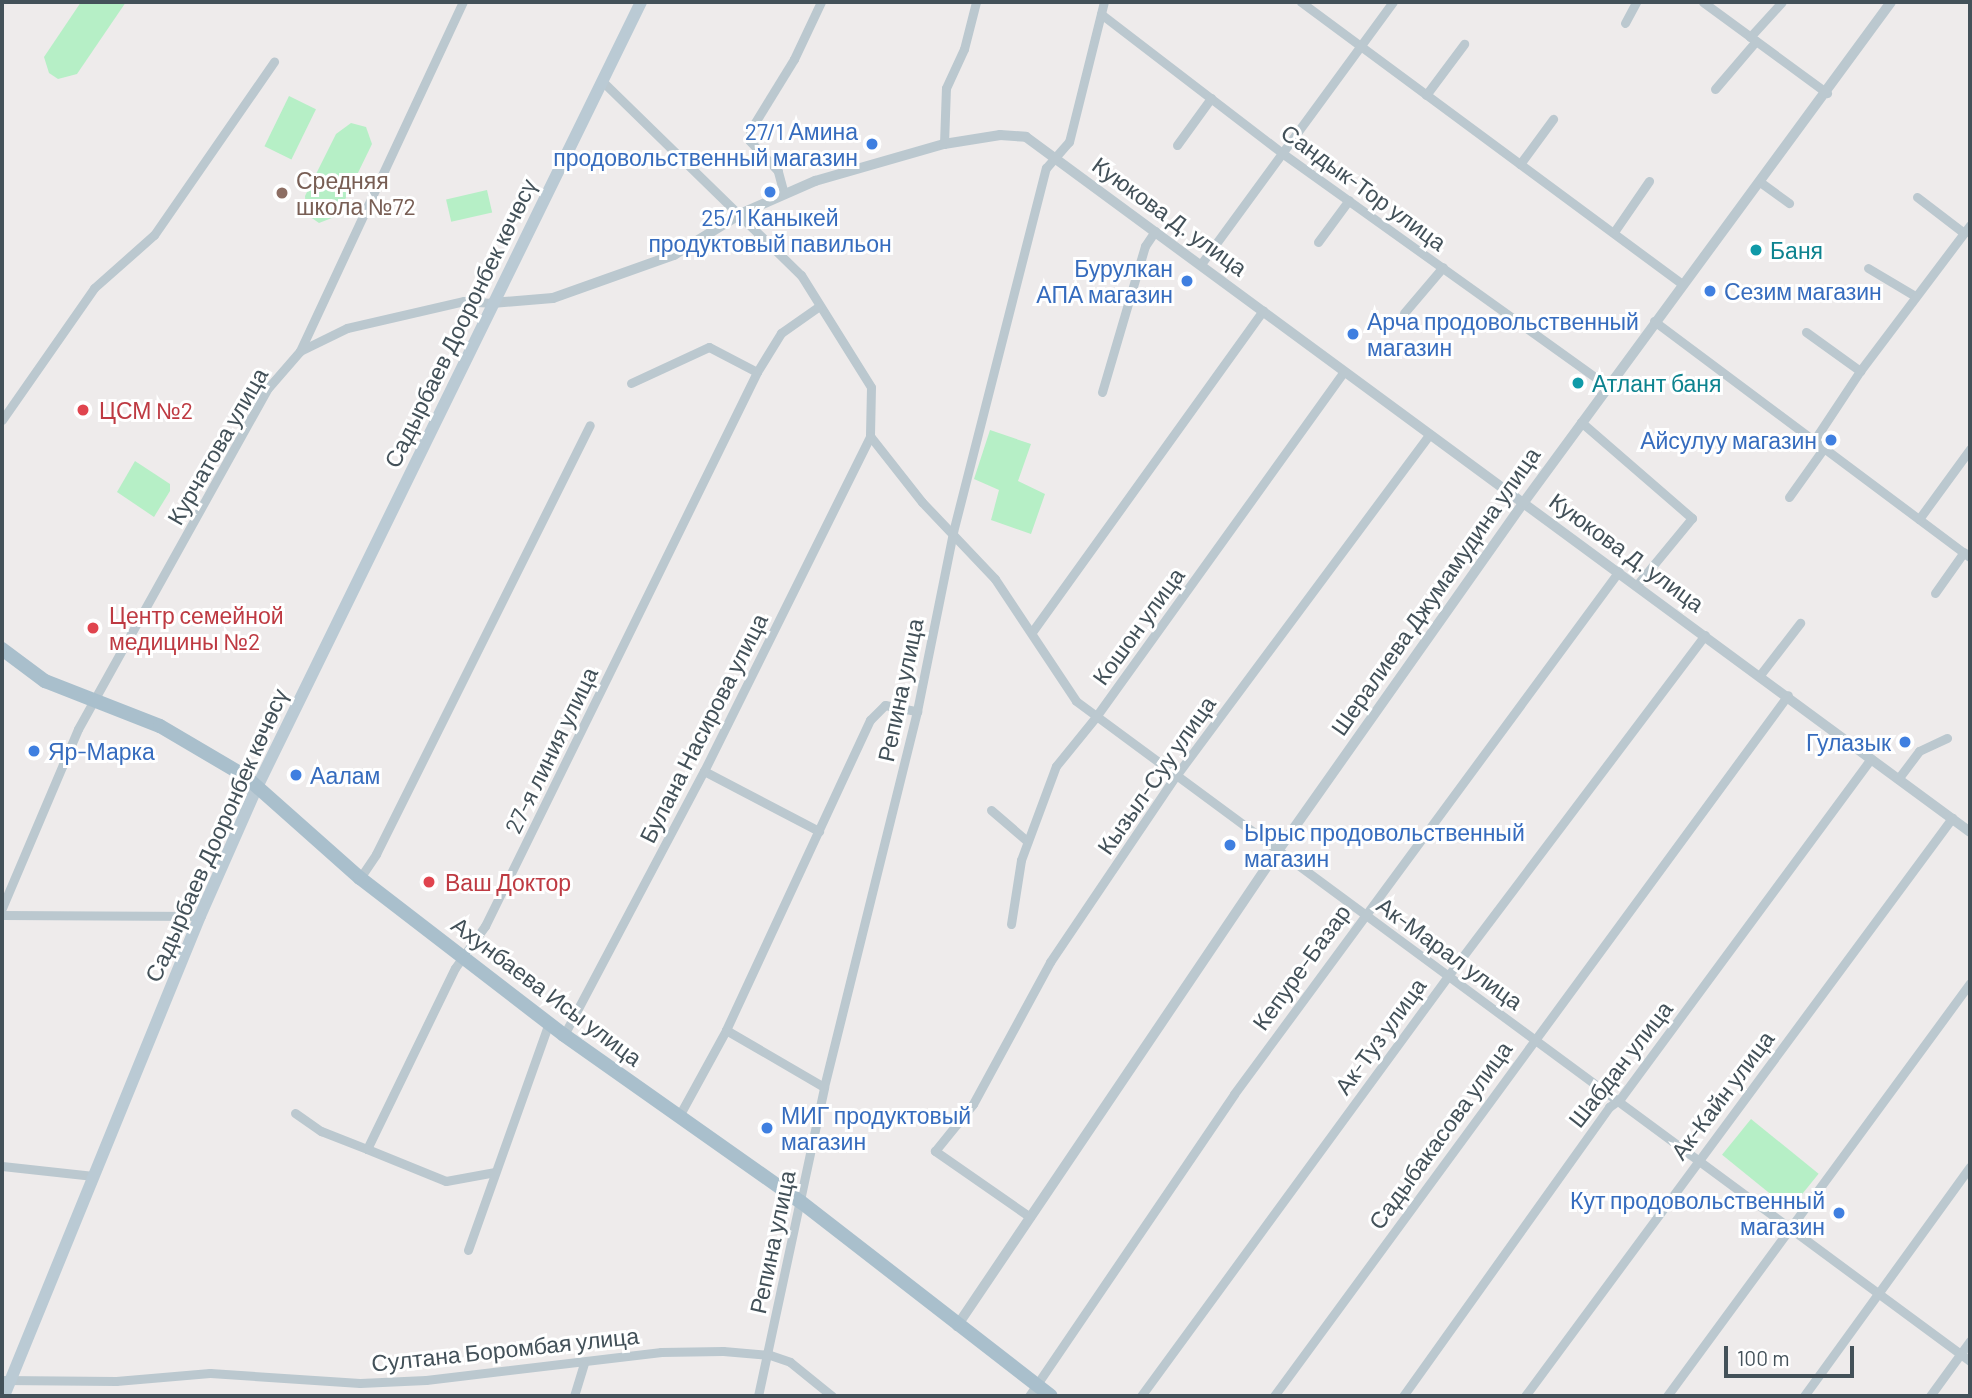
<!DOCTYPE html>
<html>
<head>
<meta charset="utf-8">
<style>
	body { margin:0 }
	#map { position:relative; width:1972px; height:1398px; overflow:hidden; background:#eeebeb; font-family:Barlow,sans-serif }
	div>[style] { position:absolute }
	.green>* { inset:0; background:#b6efc6; transform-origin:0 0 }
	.minor>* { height:9px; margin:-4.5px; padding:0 4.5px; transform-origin:4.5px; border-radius:4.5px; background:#bbc8cf }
	.tertiary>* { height:10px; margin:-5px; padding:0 5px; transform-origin:5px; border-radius:5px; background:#bbc8cf }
	.secondary>* { height:12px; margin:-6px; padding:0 6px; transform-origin:6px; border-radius:6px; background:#bacad4 }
	.primary>* { height:14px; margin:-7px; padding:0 7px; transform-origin:7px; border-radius:7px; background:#a9bfcc }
	.dots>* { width:19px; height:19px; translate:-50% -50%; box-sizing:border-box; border:4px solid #fff; border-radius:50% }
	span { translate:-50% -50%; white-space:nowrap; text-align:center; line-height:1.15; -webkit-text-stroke:6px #fff; paint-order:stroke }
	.shop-label { font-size:23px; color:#366cbe }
	.right { translate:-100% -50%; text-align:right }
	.left { translate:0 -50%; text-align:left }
	.education-label { font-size:23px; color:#785e54 }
	.street-label { font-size:23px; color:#435159 }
	.culture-label { font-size:23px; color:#0d838f }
	.health-label { font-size:23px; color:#be3a42 }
	.frame { position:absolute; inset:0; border:4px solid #435159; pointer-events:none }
	.scale { position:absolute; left:1724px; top:1346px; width:130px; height:32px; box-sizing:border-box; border:4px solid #435159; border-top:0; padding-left:9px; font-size:21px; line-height:24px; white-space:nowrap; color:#435159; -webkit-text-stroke:5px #fff; paint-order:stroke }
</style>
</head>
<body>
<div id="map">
	<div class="green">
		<i style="clip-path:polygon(81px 2px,126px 2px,77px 74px,58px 79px,49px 73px,44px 57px)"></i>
		<i style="left:289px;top:96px;width:30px;height:56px;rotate:26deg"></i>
		<i style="clip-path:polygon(351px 123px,366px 127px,372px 144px,337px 216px,319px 223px,306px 214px,305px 196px,336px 134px)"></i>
		<i style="left:487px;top:190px;width:23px;height:42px;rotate:77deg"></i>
		<i style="clip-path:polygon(990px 430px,1031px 444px,1018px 481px,1045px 494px,1031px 534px,991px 520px,999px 490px,974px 479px)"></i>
		<i style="clip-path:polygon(135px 461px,170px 484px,170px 491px,154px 517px,117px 492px)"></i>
		<i style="left:1751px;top:1119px;width:87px;height:46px;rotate:39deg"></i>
	</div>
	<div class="minor">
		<i style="left:1301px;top:2px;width:474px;rotate:36.5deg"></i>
		<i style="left:1703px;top:2px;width:154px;rotate:36.3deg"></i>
		<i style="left:1101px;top:14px;width:228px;rotate:37.5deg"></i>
		<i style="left:1282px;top:153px;width:400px;rotate:35.6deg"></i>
		<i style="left:1625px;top:23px;width:24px;rotate:-62deg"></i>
		<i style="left:1750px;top:37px;width:47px;rotate:-47.6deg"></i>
		<i style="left:602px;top:81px;width:278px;rotate:44.3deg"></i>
		<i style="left:801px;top:275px;width:132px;rotate:58deg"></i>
		<i style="left:871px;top:387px;width:49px;rotate:91.2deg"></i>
		<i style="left:870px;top:436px;width:84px;rotate:51.8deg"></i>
		<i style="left:922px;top:502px;width:106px;rotate:46.5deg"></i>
		<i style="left:995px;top:579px;width:146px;rotate:56.4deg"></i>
		<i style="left:1076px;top:701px;width:1111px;rotate:36.44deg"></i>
		<i style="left:1715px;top:89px;width:63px;rotate:-49.5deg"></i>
		<i style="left:1426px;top:95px;width:64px;rotate:-53.3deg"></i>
		<i style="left:944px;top:144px;width:56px;rotate:-88deg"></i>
		<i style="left:946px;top:88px;width:43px;rotate:-65.2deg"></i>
		<i style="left:964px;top:49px;width:49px;rotate:-75.7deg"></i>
		<i style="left:1177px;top:145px;width:58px;rotate:-54.1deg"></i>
		<i style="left:1520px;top:164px;width:56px;rotate:-53.7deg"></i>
		<i style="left:1760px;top:182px;width:36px;rotate:36deg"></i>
		<i style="left:784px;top:194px;width:24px;rotate:-105deg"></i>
		<i style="left:778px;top:171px;width:42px;rotate:-133.1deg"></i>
		<i style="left:749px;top:140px;width:11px;rotate:-80deg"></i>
		<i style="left:751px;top:129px;width:82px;rotate:-58.4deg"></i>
		<i style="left:794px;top:59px;width:63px;rotate:-64.7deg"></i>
		<i style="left:1917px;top:197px;width:59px;rotate:37.5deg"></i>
		<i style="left:1614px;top:232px;width:62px;rotate:-55.5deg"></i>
		<i style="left:1318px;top:242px;width:52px;rotate:-53.6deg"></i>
		<i style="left:1201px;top:264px;width:325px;rotate:-53.8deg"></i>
		<i style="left:1868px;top:268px;width:55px;rotate:30.8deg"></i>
		<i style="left:1404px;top:313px;width:60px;rotate:-49.7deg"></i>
		<i style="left:1654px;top:321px;width:394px;rotate:36.8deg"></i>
		<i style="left:1806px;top:332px;width:67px;rotate:35.8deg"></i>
		<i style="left:300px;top:351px;width:52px;rotate:-26.1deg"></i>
		<i style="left:347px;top:328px;width:120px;rotate:-13deg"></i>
		<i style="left:464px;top:301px;width:28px;rotate:4deg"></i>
		<i style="left:631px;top:383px;width:86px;rotate:-24.8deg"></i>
		<i style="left:709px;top:347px;width:54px;rotate:27.5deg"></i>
		<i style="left:1102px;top:392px;width:152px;rotate:-73.6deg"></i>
		<i style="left:1145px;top:246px;width:18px;rotate:-56deg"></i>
		<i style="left:2px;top:420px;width:161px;rotate:-55.1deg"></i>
		<i style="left:94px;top:288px;width:80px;rotate:-41.5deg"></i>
		<i style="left:154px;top:235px;width:211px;rotate:-55.3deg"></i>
		<i style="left:1581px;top:422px;width:147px;rotate:40.9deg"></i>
		<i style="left:1692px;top:518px;width:87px;rotate:129.4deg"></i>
		<i style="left:1815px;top:439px;width:82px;rotate:-56.5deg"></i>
		<i style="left:1860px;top:371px;width:183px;rotate:-53deg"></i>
		<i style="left:1789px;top:497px;width:60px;rotate:-54.5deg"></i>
		<i style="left:1919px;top:519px;width:87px;rotate:-53.9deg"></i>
		<i style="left:1935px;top:593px;width:50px;rotate:-54.7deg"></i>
		<i style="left:1032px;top:632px;width:396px;rotate:-54.3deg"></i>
		<i style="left:1760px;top:675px;width:66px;rotate:-52.4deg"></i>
		<i style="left:704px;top:771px;width:130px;rotate:27.6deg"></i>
		<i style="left:1898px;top:779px;width:35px;rotate:-53deg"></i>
		<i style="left:1919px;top:751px;width:31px;rotate:-25deg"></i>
		<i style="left:991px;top:810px;width:48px;rotate:40.7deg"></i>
		<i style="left:360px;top:878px;width:29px;rotate:-56deg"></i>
		<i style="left:376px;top:854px;width:479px;rotate:-63.5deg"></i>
		<i style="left:2px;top:908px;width:194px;rotate:-67deg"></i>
		<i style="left:78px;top:729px;width:390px;rotate:-60.9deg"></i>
		<i style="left:268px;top:388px;width:49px;rotate:-49.1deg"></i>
		<i style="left:300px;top:351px;width:385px;rotate:-65deg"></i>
		<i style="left:2px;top:915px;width:198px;rotate:0.3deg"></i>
		<i style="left:1011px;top:924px;width:65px;rotate:-81.1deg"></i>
		<i style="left:1021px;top:860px;width:100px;rotate:-69.6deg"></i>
		<i style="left:1056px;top:766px;width:62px;rotate:-50.9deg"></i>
		<i style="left:1095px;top:718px;width:427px;rotate:-54.3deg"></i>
		<i style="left:726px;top:1030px;width:113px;rotate:30.2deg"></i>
		<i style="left:564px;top:1035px;width:299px;rotate:-62.1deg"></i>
		<i style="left:704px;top:771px;width:374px;rotate:-63.6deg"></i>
		<i style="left:295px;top:1113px;width:32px;rotate:35deg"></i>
		<i style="left:321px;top:1131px;width:49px;rotate:21.4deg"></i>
		<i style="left:367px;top:1149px;width:201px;rotate:-64.1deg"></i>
		<i style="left:455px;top:968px;width:52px;rotate:-54.5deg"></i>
		<i style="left:485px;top:926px;width:617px;rotate:-63.85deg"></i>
		<i style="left:757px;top:372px;width:46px;rotate:-58.4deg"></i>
		<i style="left:781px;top:333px;width:45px;rotate:-35.1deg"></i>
		<i style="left:679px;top:1116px;width:98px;rotate:-61.3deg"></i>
		<i style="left:726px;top:1030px;width:342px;rotate:-65.1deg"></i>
		<i style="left:870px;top:720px;width:21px;rotate:-45deg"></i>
		<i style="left:885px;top:705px;width:33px;rotate:11deg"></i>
		<i style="left:367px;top:1149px;width:85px;rotate:22.1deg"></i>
		<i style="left:446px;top:1181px;width:50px;rotate:-10.4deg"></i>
		<i style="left:2px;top:1166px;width:92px;rotate:6.3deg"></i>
		<i style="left:1030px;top:1217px;width:116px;rotate:-145.2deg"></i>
		<i style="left:935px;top:1151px;width:60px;rotate:-51deg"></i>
		<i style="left:973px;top:1104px;width:162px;rotate:-61.5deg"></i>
		<i style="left:1050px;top:962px;width:223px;rotate:-56deg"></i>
		<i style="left:1175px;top:777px;width:427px;rotate:-53.4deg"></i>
		<i style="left:468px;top:1250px;width:241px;rotate:-70.4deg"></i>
		<i style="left:2px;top:1380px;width:114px;rotate:0.5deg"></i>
		<i style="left:116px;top:1381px;width:94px;rotate:-4.9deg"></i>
		<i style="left:210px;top:1373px;width:150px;rotate:3.8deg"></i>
		<i style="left:360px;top:1383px;width:66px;rotate:-2.6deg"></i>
		<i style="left:426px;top:1380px;width:237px;rotate:-6.8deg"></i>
		<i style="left:661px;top:1352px;width:62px;rotate:-0.9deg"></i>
		<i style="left:723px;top:1351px;width:47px;rotate:4.9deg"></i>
		<i style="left:770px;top:1355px;width:21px;rotate:19deg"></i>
		<i style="left:790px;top:1362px;width:54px;rotate:39deg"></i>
		<i style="left:574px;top:1396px;width:34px;rotate:-73deg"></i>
		<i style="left:758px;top:1396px;width:316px;rotate:-77.9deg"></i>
		<i style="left:824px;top:1087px;width:387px;rotate:-76.1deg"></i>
		<i style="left:917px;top:711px;width:183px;rotate:-78.6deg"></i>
		<i style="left:953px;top:532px;width:376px;rotate:-75.7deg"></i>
		<i style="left:1046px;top:168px;width:35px;rotate:-49deg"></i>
		<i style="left:1069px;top:142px;width:144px;rotate:-76deg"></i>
		<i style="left:1029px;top:1396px;width:365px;rotate:-55.8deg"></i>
		<i style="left:1234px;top:1094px;width:649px;rotate:-53.64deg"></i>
		<i style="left:1141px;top:1396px;width:520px;rotate:-53.83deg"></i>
		<i style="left:1448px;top:976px;width:427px;rotate:-53deg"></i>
		<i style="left:1274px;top:1396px;width:869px;rotate:-53.75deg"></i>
		<i style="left:1403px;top:1396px;width:355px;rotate:-54.5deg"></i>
		<i style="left:1609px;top:1107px;width:14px;rotate:-36deg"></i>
		<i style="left:1620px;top:1099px;width:423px;rotate:-53.6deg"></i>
		<i style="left:1525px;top:1396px;width:719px;rotate:-53.54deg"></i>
		<i style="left:1667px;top:1396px;width:512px;rotate:-53.73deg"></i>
		<i style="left:1804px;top:1396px;width:283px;rotate:-54.1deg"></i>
		<i style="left:1930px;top:1396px;width:68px;rotate:-54deg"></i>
	</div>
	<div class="tertiary">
		<i style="left:492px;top:303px;width:61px;rotate:-4.7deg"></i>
		<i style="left:553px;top:298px;width:128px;rotate:-19.6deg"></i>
		<i style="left:674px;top:255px;width:80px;rotate:-31.7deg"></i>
		<i style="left:742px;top:213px;width:80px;rotate:-23.7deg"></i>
		<i style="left:815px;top:181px;width:134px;rotate:-16deg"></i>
		<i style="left:944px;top:144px;width:57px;rotate:-9.1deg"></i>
		<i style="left:1000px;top:135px;width:26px;rotate:4deg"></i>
		<i style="left:1026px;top:137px;width:1172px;rotate:36.36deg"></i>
		<i style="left:957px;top:1326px;width:560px;rotate:-56deg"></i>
		<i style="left:1270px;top:862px;width:441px;rotate:-54.8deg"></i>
		<i style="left:1524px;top:502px;width:620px;rotate:-53.72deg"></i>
	</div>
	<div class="secondary">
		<i style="left:4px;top:1396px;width:518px;rotate:-67.79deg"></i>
		<i style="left:200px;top:916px;width:141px;rotate:-66.2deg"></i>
		<i style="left:257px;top:787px;width:874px;rotate:-63.93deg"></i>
	</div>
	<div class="primary">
		<i style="left:2px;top:649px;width:54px;rotate:36.7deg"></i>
		<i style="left:45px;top:681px;width:123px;rotate:21.4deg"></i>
		<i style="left:160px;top:726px;width:99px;rotate:30.5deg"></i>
		<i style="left:245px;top:776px;width:154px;rotate:41.6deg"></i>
		<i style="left:360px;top:878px;width:257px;rotate:37.6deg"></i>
		<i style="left:564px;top:1035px;width:290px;rotate:35.2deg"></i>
		<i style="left:801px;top:1202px;width:316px;rotate:37.8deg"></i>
	</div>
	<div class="dots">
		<i style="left:872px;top:144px;background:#3f7fe0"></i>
		<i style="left:770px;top:192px;background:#3f7fe0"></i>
		<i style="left:282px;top:193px;background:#8d6e63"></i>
		<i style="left:1756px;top:250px;background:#0f9aa8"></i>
		<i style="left:1187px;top:281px;background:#3f7fe0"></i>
		<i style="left:1710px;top:291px;background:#3f7fe0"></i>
		<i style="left:1353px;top:334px;background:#3f7fe0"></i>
		<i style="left:1578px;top:383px;background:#0f9aa8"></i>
		<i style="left:83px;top:410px;background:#e0444e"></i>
		<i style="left:1831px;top:440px;background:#3f7fe0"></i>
		<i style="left:93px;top:628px;background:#e0444e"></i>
		<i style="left:1905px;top:742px;background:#3f7fe0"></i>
		<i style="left:34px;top:751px;background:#3f7fe0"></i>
		<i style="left:296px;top:775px;background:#3f7fe0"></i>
		<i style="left:1230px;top:845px;background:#3f7fe0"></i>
		<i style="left:429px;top:882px;background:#e0444e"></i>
		<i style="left:767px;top:1128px;background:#3f7fe0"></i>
		<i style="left:1839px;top:1213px;background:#3f7fe0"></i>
	</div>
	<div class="shop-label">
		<span class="right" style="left:858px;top:144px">27/1 Амина<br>продовольственный магазин</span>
		<span style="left:770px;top:230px">25/1 Каныкей<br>продуктовый павильон</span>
		<span class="right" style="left:1173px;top:281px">Бурулкан<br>АПА магазин</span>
		<span class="left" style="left:1724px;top:291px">Сезим магазин</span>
		<span class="left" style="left:1367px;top:334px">Арча продовольственный<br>магазин</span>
		<span class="right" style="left:1817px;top:440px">Айсулуу магазин</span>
		<span class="right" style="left:1891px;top:742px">Гулазык</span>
		<span class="left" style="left:48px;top:751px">Яр-Марка</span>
		<span class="left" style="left:310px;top:775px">Аалам</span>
		<span class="left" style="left:1244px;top:845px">Ырыс продовольственный<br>магазин</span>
		<span class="left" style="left:781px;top:1128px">МИГ продуктовый<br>магазин</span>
		<span class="right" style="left:1825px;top:1213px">Кут продовольственный<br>магазин</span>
	</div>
	<div class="education-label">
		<span class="left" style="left:296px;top:193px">Средняя<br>школа №72</span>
	</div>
	<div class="street-label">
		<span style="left:1364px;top:187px;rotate:36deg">Сандык-Тор улица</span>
		<span style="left:1170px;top:216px;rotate:36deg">Куюкова Д. улица</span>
		<span style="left:460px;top:323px;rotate:-64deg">Садырбаев Дооронбек көчөсү</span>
		<span style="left:217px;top:446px;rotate:-60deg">Курчатова улица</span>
		<span style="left:1627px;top:552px;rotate:36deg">Куюкова Д. улица</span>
		<span style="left:1435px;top:591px;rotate:-55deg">Шералиева Джумамудина улица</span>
		<span style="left:1138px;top:626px;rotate:-54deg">Кошон улица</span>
		<span style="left:900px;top:690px;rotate:-78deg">Репина улица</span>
		<span style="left:703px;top:728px;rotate:-63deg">Булана Насирова улица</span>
		<span style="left:551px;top:750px;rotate:-64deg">27-я линия улица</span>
		<span style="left:1156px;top:775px;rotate:-55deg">Кызыл-Суу улица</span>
		<span style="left:216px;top:835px;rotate:-66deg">Садырбаев Дооронбек көчөсү</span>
		<span style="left:1450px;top:953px;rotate:36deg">Ак-Марал улица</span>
		<span style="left:1301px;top:967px;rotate:-54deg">Кепуре-Базар</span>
		<span style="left:547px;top:991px;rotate:37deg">Ахунбаева Исы улица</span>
		<span style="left:1380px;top:1036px;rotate:-54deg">Ак-Туз улица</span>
		<span style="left:1620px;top:1064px;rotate:-52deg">Шабдан улица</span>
		<span style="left:1722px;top:1095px;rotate:-53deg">Ак-Кайн улица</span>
		<span style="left:1440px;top:1135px;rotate:-54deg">Садыбакасова улица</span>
		<span style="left:772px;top:1242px;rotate:-78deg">Репина улица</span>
		<span style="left:505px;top:1349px;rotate:-6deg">Султана Боромбая улица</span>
	</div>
	<div class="culture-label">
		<span class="left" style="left:1770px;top:250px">Баня</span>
		<span class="left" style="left:1592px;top:383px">Атлант баня</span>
	</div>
	<div class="health-label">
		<span class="left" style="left:99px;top:410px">ЦСМ №2</span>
		<span class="left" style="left:109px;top:628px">Центр семейной<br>медицины №2</span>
		<span class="left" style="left:445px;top:882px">Ваш Доктор</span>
	</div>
	<div class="frame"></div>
	<div class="scale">100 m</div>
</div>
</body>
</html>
